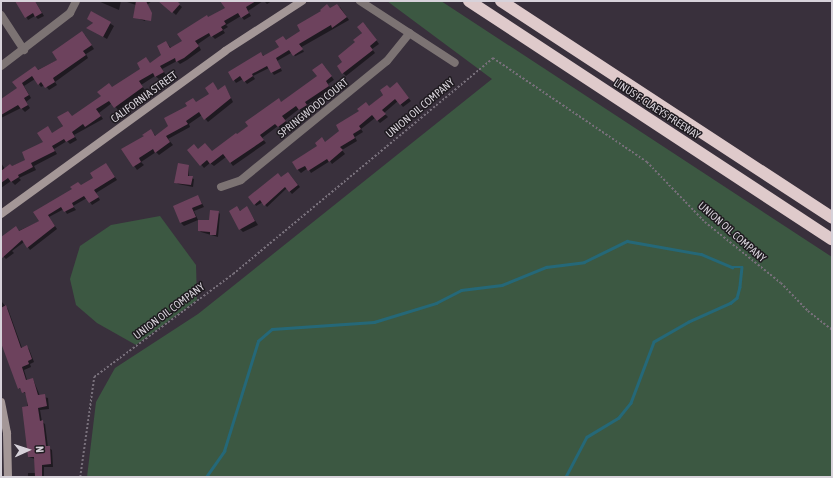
<!DOCTYPE html>
<html>
<head>
<meta charset="utf-8">
<style>
	body { margin:0 }
	#map { position:relative; width:833px; height:478px; overflow:hidden; background:#39303c; font-family:"Asap Condensed",sans-serif }
	div>[style] { position:absolute }
	.green>* { inset:0; background:#3c5842 }
	.shadow>* { inset:0; background:#0007; transform-origin:0 0 }
	.stream>* { height:2.5px; margin:-1.25px; padding:0 1.25px; transform-origin:1.25px; border-radius:1.25px; background:#256878 }
	.building>* { inset:0; background:#6d425d }
	.path>* { height:1.5px; margin-top:-0.75px; transform-origin:0; background:repeating-linear-gradient(90deg,#78707b 0 2px,transparent 0 4px) }
	.street>* { height:8px; margin:-4px; padding:0 4px; transform-origin:4px; border-radius:4px; background:#7c7373 }
	.secondary>* { height:8px; margin:-4px; padding:0 4px; transform-origin:4px; border-radius:4px; background:#a49797 }
	.highway>* { height:12px; margin:-6px; padding:0 6px; transform-origin:6px; border-radius:6px; background:#dfcacb }
	span { translate:-50% -50%; white-space:nowrap; text-align:center; line-height:1.15; -webkit-text-stroke:3px #1e1a1f; paint-order:stroke }
	.street-label { font-size:11px; color:#d7d2da }
	.frame { position:absolute; inset:0; border:2px solid #d7d2da; pointer-events:none }
	.north { position:absolute; left:8px; top:430px; width:40px; height:40px; -webkit-text-stroke:3px #1e1a1f; paint-order:stroke; rotate:87deg; font-size:11px; font-weight:700; line-height:16px; text-align:center; color:#d7d2da }
	.north::after { content:''; display:block; margin:auto; width:14px; height:18px; background:#d7d2da; clip-path:polygon(50% 0,100% 100%,50% 72%,0 100%) }
</style>
</head>
<body>
<div id="map">
	<div class="green">
		<i style="clip-path:polygon(387px 1px,441px 1px,832px 257px,832px 477px,87px 477px,96px 402px,115px 368px,198px 314px,492px 79px)"></i>
		<i style="clip-path:polygon(160px 216px,196px 265px,197px 300px,136px 345px,97px 323px,76px 305px,70px 279px,80px 246px,111px 225px)"></i>
	</div>
	<div class="shadow">
		<i style="clip-path:polygon(18px 1px,35px 1px,44px 16px,38px 19px,35px 16px,28px 20px)"></i>
		<i style="clip-path:polygon(98px 1px,121px 1px,119px 10px)"></i>
		<i style="clip-path:polygon(124px 1px,152px 1px,148px 4px,145px 21px,134px 17px,136px 5px)"></i>
		<i style="clip-path:polygon(160px 1px,175px 1px,182px 7px,176px 15px)"></i>
		<i style="clip-path:polygon(227px 1px,263px 1px,248px 11px,251px 16px,244px 20px,241px 16px,226px 25px,228px 27px,223px 30px,225px 33px,215px 39px,211px 35px,198px 44px,201px 50px,187px 60px,180px 64px,177px 61px,162px 69px,166px 75px,159px 79px,155px 76px,141px 85px,145px 90px,118px 110px,112px 103px,99px 113px,103px 119px,74px 135px,77px 140px,70px 144px,67px 141px,54px 149px,57px 154px,34px 166px,36px 170px,19px 178px,21px 180px,15px 185px,11px 181px,1px 188px,1px 163px,5px 169px,27px 160px,72px 117px,142px 69px,146px 58px,150px 64px,163px 56px,166px 42px,171px 48px,184px 42px,208px 18px,226px 8px)"></i>
		<i style="clip-path:polygon(264px 1px,272px 1px,267px 4px)"></i>
		<i style="clip-path:polygon(340px 7px,349px 20px,277px 61px,282px 71px,274px 75px,269px 68px,253px 76px,255px 79px,247px 84px,243px 79px,236px 83px,234px 80px,261px 53px,264px 56px,280px 47px,331px 9px)"></i>
		<i style="clip-path:polygon(92px 12px,114px 26px,107px 39px,88px 28px,94px 24px,88px 19px)"></i>
		<i style="clip-path:polygon(366px 26px,379px 44px,372px 49px,375px 53px,346px 76px,343px 73px,344px 62px)"></i>
		<i style="clip-path:polygon(85px 35px,94px 49px,86px 54px,88px 58px,55px 82px,57px 85px,49px 90px,45px 85px,41px 87px,35px 79px,24px 86px,31px 98px,26px 102px,30px 108px,25px 112px,21px 108px,1px 118px,1px 100px,19px 88px,13px 82px,58px 60px)"></i>
		<i style="left:303px;top:50px;width:2px;height:10px;rotate:63deg"></i>
		<i style="clip-path:polygon(325px 67px,334px 80px,328px 84px,331px 89px,307px 105px,309px 108px,303px 113px,299px 109px,285px 120px,288px 124px,281px 129px,278px 126px,262px 138px,266px 143px,233px 166px,226px 157px,214px 166px,210px 163px,204px 168px,189px 150px,212px 152px,318px 77px)"></i>
		<i style="clip-path:polygon(213px 84px,219px 91px,225px 86px,233px 102px,208px 122px,202px 115px,189px 124px,190px 127px,168px 139px,173px 145px,159px 155px,156px 152px,141px 162px,144px 165px,137px 170px,123px 149px,153px 133px,156px 136px,210px 94px)"></i>
		<i style="clip-path:polygon(399px 87px,411px 101px,403px 107px,398px 101px,384px 113px,388px 117px,380px 123px,375px 118px,361px 129px,363px 132px,355px 137px,357px 141px,342px 150px,345px 154px,332px 164px,330px 161px,311px 173px,308px 168px,301px 173px,298px 170px,293px 162px,326px 143px,390px 89px)"></i>
		<i style="clip-path:polygon(106px 164px,117px 180px,96px 193px,100px 200px,92px 205px,87px 198px,73px 206px,76px 210px,67px 214px,64px 209px,49px 217px,57px 229px,30px 250px,24px 242px,12px 251px,14px 253px,6px 259px,1px 254px,1px 239px,40px 221px,94px 178px)"></i>
		<i style="clip-path:polygon(189px 166px,189px 177px,194px 179px,193px 187px,178px 184px,176px 182px)"></i>
		<i style="clip-path:polygon(290px 175px,300px 187px,292px 194px,287px 188px,267px 207px,263px 202px,256px 206px,255px 204px)"></i>
		<i style="clip-path:polygon(198px 196px,204px 207px,194px 211px,198px 220px,184px 226px,181px 223px)"></i>
		<i style="clip-path:polygon(237px 208px,241px 211px,247px 208px,258px 225px,243px 232px,240px 229px)"></i>
		<i style="clip-path:polygon(218px 212px,220px 214px,218px 237px,201px 232px,199px 230px)"></i>
		<i style="clip-path:polygon(1px 301px,8px 309px,22px 348px,27px 347px,29px 349px,34px 362px,30px 364px,31px 367px,24px 370px,27px 380px,33px 379px,40px 396px,48px 398px,49px 409px,40px 410px,42px 422px,45px 424px,48px 447px,52px 450px,53px 467px,44px 467px,44px 477px,28px 477px,28px 473px,36px 473px,35px 459px,29px 457px,27px 395px,19px 388px,1px 340px)"></i>
	</div>
	<div class="stream">
		<i style="left:206px;top:477px;width:32px;rotate:-55deg"></i>
		<i style="left:224px;top:451px;width:115px;rotate:-72.8deg"></i>
		<i style="left:258px;top:341px;width:18px;rotate:-41deg"></i>
		<i style="left:272px;top:329px;width:102px;rotate:-3.9deg"></i>
		<i style="left:374px;top:322px;width:65px;rotate:-17deg"></i>
		<i style="left:436px;top:303px;width:28px;rotate:-27deg"></i>
		<i style="left:461px;top:290px;width:41px;rotate:-7deg"></i>
		<i style="left:502px;top:285px;width:48px;rotate:-22.2deg"></i>
		<i style="left:546px;top:267px;width:38px;rotate:-7deg"></i>
		<i style="left:584px;top:262px;width:48px;rotate:-26deg"></i>
		<i style="left:627px;top:241px;width:75px;rotate:10deg"></i>
		<i style="left:701px;top:254px;width:34px;rotate:23deg"></i>
		<i style="left:732px;top:267px;width:10px"></i>
		<i style="left:742px;top:267px;width:20px;rotate:96deg"></i>
		<i style="left:740px;top:287px;width:11px;rotate:105deg"></i>
		<i style="left:737px;top:298px;width:8px;rotate:140deg"></i>
		<i style="left:731px;top:303px;width:46px;rotate:155.7deg"></i>
		<i style="left:689px;top:322px;width:40px;rotate:150.3deg"></i>
		<i style="left:654px;top:342px;width:65px;rotate:110.7deg"></i>
		<i style="left:631px;top:403px;width:19px;rotate:129deg"></i>
		<i style="left:619px;top:418px;width:37px;rotate:149deg"></i>
		<i style="left:587px;top:437px;width:45px;rotate:117.7deg"></i>
	</div>
	<div class="building">
		<i style="clip-path:polygon(15px 1px,35px 1px,42px 13px,35px 17px,33px 13px,25px 18px)"></i>
		<i style="clip-path:polygon(136px 1px,146px 1px,152px 13px,151px 21px,133px 18px)"></i>
		<i style="clip-path:polygon(158px 1px,177px 1px,180px 4px,172px 13px)"></i>
		<i style="clip-path:polygon(220px 1px,256px 1px,246px 7px,249px 13px,241px 18px,238px 13px,224px 21px,226px 24px,221px 27px,223px 30px,211px 37px,209px 33px,195px 41px,199px 46px,184px 58px,176px 62px,175px 58px,160px 66px,164px 72px,155px 77px,153px 73px,139px 81px,143px 87px,114px 108px,109px 101px,96px 109px,101px 116px,85px 127px,83px 124px,72px 132px,75px 137px,66px 142px,64px 139px,52px 146px,55px 151px,31px 163px,33px 167px,18px 175px,19px 177px,11px 182px,8px 178px,1px 183px,1px 171px,10px 164px,12px 166px,25px 160px,22px 152px,43px 142px,37px 133px,48px 126px,52px 133px,63px 126px,57px 117px,68px 111px,72px 116px,101px 96px,97px 92px,109px 83px,112px 87px,140px 69px,137px 63px,146px 57px,150px 63px,161px 55px,157px 46px,166px 41px,170px 48px,182px 41px,177px 34px,207px 15px,208px 17px,225px 8px)"></i>
		<i style="clip-path:polygon(327px 4px,330px 8px,337px 4px,347px 17px,332px 28px,331px 25px,299px 44px,303px 49px,293px 56px,289px 50px,276px 58px,281px 68px,271px 73px,267px 66px,252px 74px,253px 76px,244px 82px,240px 76px,233px 81px,228px 72px,261px 52px,263px 56px,279px 47px,275px 41px,283px 36px,286px 40px,300px 31px,297px 25px,321px 11px,320px 10px)"></i>
		<i style="clip-path:polygon(91px 11px,111px 22px,103px 37px,86px 28px,93px 23px,87px 19px)"></i>
		<i style="clip-path:polygon(363px 22px,377px 40px,370px 46px,373px 50px,342px 74px,337px 66px,342px 62px,338px 56px,355px 42px,353px 40px,362px 33px,357px 27px)"></i>
		<i style="clip-path:polygon(82px 31px,92px 45px,83px 51px,86px 55px,53px 78px,55px 82px,45px 88px,41px 82px,38px 85px,32px 76px,22px 83px,29px 95px,24px 98px,28px 105px,21px 109px,18px 105px,1px 115px,1px 99px,17px 88px,12px 82px,35px 66px,38px 70px,57px 60px,52px 52px)"></i>
		<i style="clip-path:polygon(322px 63px,332px 76px,326px 81px,329px 86px,305px 102px,307px 105px,299px 110px,296px 106px,282px 116px,286px 121px,278px 127px,275px 124px,260px 135px,264px 140px,230px 163px,223px 154px,210px 164px,207px 160px,200px 166px,187px 150px,194px 144px,198px 149px,205px 143px,212px 151px,236px 133px,237px 134px,248px 126px,245px 122px,255px 115px,279px 98px,281px 102px,317px 76px,312px 70px)"></i>
		<i style="clip-path:polygon(213px 82px,218px 90px,225px 85px,231px 98px,204px 120px,199px 112px,186px 121px,188px 124px,166px 136px,170px 142px,155px 153px,153px 149px,139px 158px,141px 162px,133px 167px,121px 149px,144px 136px,142px 135px,151px 129px,155px 136px,168px 126px,164px 118px,187px 106px,185px 103px,193px 98px,196px 102px,209px 94px,205px 88px)"></i>
		<i style="clip-path:polygon(397px 82px,409px 98px,400px 105px,395px 99px,382px 110px,386px 114px,377px 121px,372px 115px,359px 126px,361px 129px,353px 134px,355px 138px,340px 147px,343px 150px,329px 162px,327px 159px,308px 171px,305px 166px,297px 170px,292px 162px,317px 146px,315px 143px,322px 137px,325px 142px,339px 131px,336px 125px,359px 111px,357px 109px,366px 102px,369px 106px,383px 95px,380px 90px,387px 85px,390px 88px)"></i>
		<i style="clip-path:polygon(106px 163px,115px 177px,94px 190px,99px 197px,89px 203px,84px 196px,72px 203px,74px 207px,64px 212px,61px 207px,48px 215px,55px 226px,27px 248px,22px 240px,1px 259px,1px 237px,16px 226px,19px 231px,39px 221px,33px 212px,72px 189px,70px 187px,78px 182px,81px 185px,93px 178px,90px 173px)"></i>
		<i style="clip-path:polygon(178px 163px,189px 165px,188px 176px,193px 176px,191px 185px,174px 183px)"></i>
		<i style="clip-path:polygon(288px 172px,298px 185px,289px 192px,285px 187px,264px 206px,260px 200px,254px 205px,248px 197px,278px 173px,281px 177px)"></i>
		<i style="clip-path:polygon(198px 195px,202px 204px,192px 208px,196px 217px,180px 223px,173px 206px)"></i>
		<i style="clip-path:polygon(237px 206px,240px 211px,247px 206px,255px 221px,239px 230px,229px 211px)"></i>
		<i style="clip-path:polygon(210px 210px,219px 211px,216px 235px,210px 235px,210px 232px,198px 231px,198px 220px,209px 220px)"></i>
		<i style="clip-path:polygon(6px 305px,21px 348px,27px 345px,32px 359px,28px 361px,29px 364px,22px 367px,26px 380px,33px 378px,38px 395px,45px 394px,47px 406px,38px 408px,40px 421px,43px 420px,46px 446px,50px 446px,51px 464px,42px 465px,42px 477px,35px 477px,34px 457px,28px 457px,22px 407px,28px 406px,25px 392px,22px 393px,20px 388px,18px 389px,1px 343px,1px 308px)"></i>
	</div>
	<div class="path">
		<i style="left:80px;top:477px;width:101px;rotate:-82deg"></i>
		<i style="left:94px;top:377px;width:173px;rotate:-36.5deg"></i>
		<i style="left:233px;top:274px;width:338px;rotate:-39.7deg"></i>
		<i style="left:493px;top:58px;width:186px;rotate:34deg"></i>
		<i style="left:647px;top:162px;width:83px;rotate:46deg"></i>
		<i style="left:705px;top:222px;width:97px;rotate:38.8deg"></i>
		<i style="left:781px;top:283px;width:39px;rotate:46deg"></i>
		<i style="left:808px;top:311px;width:31px;rotate:38deg"></i>
	</div>
	<div class="street">
		<i style="left:360px;top:1px;width:113px;rotate:33.1deg"></i>
		<i style="left:1px;top:15px;width:42px;rotate:56.7deg"></i>
		<i style="left:1px;top:66px;width:87px;rotate:-37.5deg"></i>
		<i style="left:70px;top:13px;width:13px;rotate:-63deg"></i>
		<i style="left:221px;top:187px;width:21px;rotate:-19deg"></i>
		<i style="left:241px;top:180px;width:188px;rotate:-39.2deg"></i>
		<i style="left:387px;top:61px;width:36px;rotate:-51deg"></i>
	</div>
	<div class="secondary">
		<i style="left:1px;top:214px;width:277px;rotate:-36deg"></i>
		<i style="left:225px;top:51px;width:92px;rotate:-33deg"></i>
		<i style="left:1px;top:402px;width:32px;rotate:79deg"></i>
		<i style="left:7px;top:433px;width:44px;rotate:88.7deg"></i>
	</div>
	<div class="highway">
		<i style="left:469px;top:1px;width:434px;rotate:33.3deg"></i>
		<i style="left:501px;top:1px;width:396px;rotate:33.2deg"></i>
	</div>
	<div class="street-label">
		<span style="left:144px;top:97px;rotate:-36deg">CALIFORNIA STREET</span>
		<span style="left:313px;top:108px;rotate:-39deg">SPRINGWOOD COURT</span>
		<span style="left:420px;top:108px;rotate:-40deg">UNION OIL COMPANY</span>
		<span style="left:657px;top:109px;rotate:33deg">LINUS F. CLAEYS FREEWAY</span>
		<span style="left:732px;top:232px;rotate:41deg">UNION OIL COMPANY</span>
		<span style="left:169px;top:311px;rotate:-37deg">UNION OIL COMPANY</span>
	</div>
	<div class="frame"></div>
	<div class="north">N</div>
</div>
</body>
</html>
